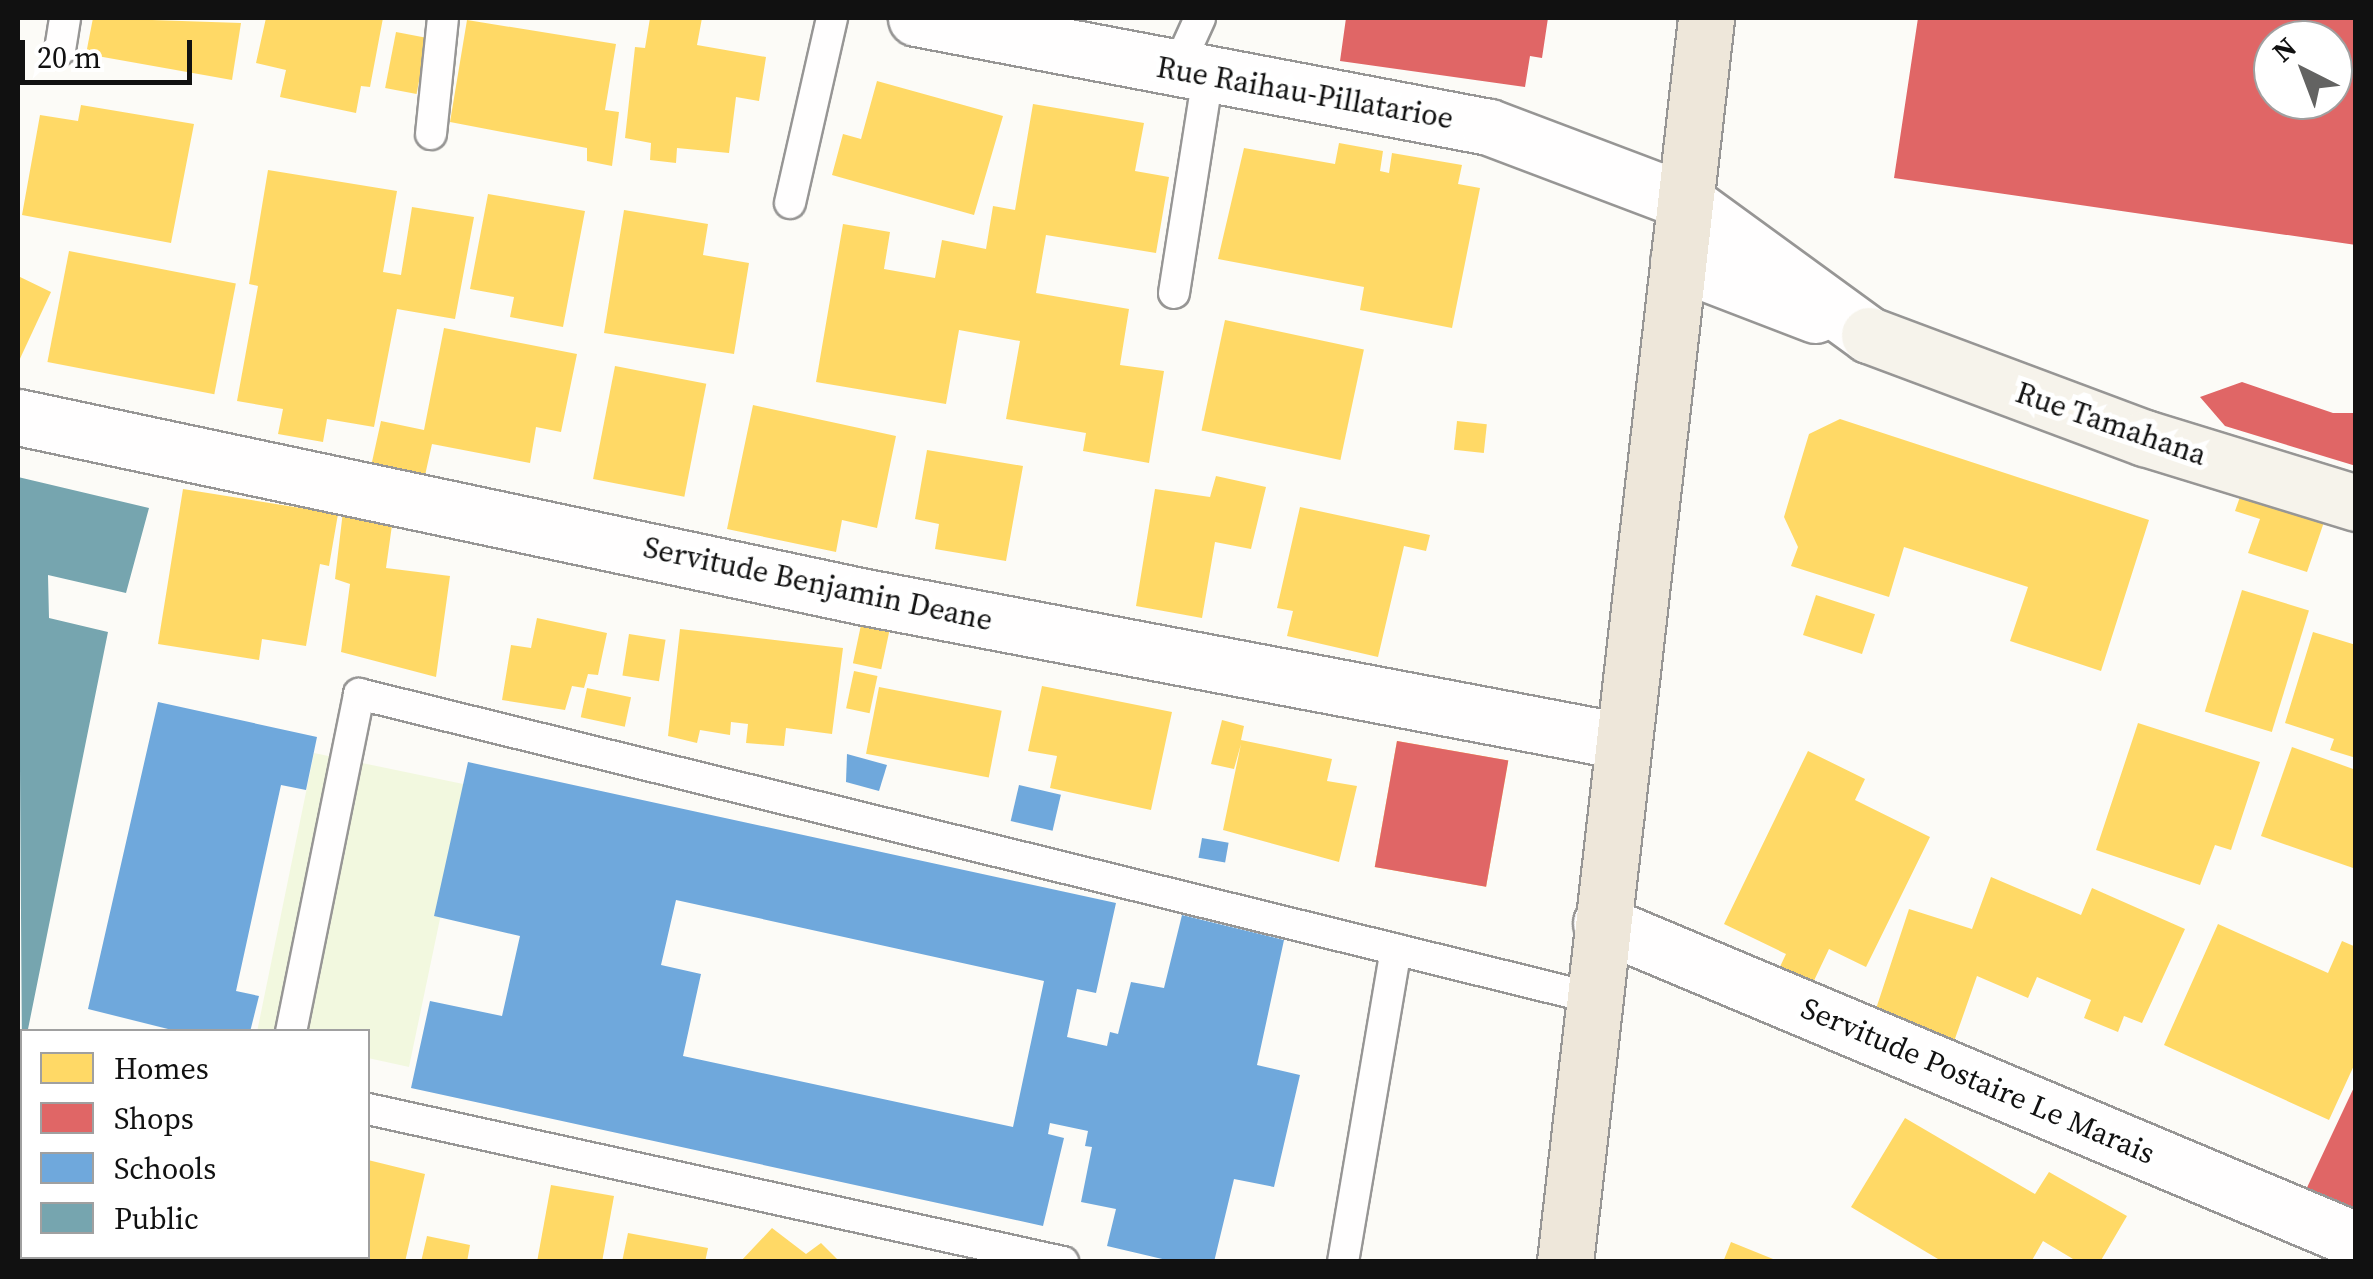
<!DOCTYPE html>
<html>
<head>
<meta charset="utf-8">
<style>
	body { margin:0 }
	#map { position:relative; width:2373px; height:1279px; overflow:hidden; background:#fcfbf7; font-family:"Source Serif 4",serif }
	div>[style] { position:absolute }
	.pitch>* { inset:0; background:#f2f8df }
	.homes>* { inset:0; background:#ffd966; transform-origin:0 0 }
	.shops>* { inset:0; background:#e06666; transform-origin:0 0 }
	.schools>* { inset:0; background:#6fa8dc; transform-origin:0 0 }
	.public>* { inset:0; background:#76a5af }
	.roads { filter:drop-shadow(2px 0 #979695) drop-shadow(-2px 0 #979695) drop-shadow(0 2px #979695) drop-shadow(0 -2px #979695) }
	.lane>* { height:30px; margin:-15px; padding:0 15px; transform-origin:15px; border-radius:15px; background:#fffefe }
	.street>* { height:55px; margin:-27.5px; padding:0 27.5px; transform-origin:27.5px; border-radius:27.5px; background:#fffefe }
	.secondary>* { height:55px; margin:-27.5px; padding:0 27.5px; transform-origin:27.5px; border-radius:27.5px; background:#f6f3eb }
	.primary>* { height:55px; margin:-27.5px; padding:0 27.5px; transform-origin:27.5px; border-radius:27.5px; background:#eee7da }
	span { translate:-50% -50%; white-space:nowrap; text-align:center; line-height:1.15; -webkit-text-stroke:10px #fff; paint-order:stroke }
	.street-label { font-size:30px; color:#111 }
	.frame { position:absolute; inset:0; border:20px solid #111; pointer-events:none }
	.legend { position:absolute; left:20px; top:1029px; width:350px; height:230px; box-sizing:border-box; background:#fff; border:2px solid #a0a0a0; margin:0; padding:12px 18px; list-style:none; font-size:30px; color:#111 }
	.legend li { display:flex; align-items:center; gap:20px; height:50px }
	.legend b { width:50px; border:2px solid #a0a0a0 }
	.north { position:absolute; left:2253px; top:20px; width:100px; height:100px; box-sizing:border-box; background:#fff; border:2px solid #a0a0a0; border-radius:50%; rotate:318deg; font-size:28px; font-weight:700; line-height:40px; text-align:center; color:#111 }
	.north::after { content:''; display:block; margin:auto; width:35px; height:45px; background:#636362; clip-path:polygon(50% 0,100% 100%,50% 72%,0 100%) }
	.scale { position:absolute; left:20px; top:40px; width:172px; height:45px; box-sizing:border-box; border:5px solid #111; border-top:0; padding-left:12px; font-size:30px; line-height:35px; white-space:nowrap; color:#111; -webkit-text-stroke:8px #fff; paint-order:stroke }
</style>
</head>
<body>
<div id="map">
	<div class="pitch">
		<i style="clip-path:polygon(314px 753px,468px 785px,409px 1067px,368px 1058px,368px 1032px,257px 1032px)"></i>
	</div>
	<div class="homes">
		<i style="clip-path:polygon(93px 18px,241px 23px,232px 80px,86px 54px)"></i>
		<i style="clip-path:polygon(266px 18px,383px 18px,370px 87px,361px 86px,356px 113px,280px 97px,286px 70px,256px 63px)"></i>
		<i style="clip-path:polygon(650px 18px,702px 18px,697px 45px,766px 57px,759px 101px,736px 97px,729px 153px,677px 148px,676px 163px,650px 160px,651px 143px,625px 138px,635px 47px,645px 48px)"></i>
		<i style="clip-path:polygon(467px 20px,616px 44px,605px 110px,619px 112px,612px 166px,587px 161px,587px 148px,450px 122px)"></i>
		<i style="left:396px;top:32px;width:32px;height:57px;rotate:11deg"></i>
		<i style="clip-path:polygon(877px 81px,1003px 116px,974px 215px,832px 175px,843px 134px,861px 139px)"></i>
		<i style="clip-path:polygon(1033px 104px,1144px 123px,1135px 171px,1169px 177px,1156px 253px,1046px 235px,1036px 293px,1129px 309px,1120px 365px,1164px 371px,1149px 463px,1083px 451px,1086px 433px,1006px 419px,1020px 341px,959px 330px,946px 404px,816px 382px,843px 224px,890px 232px,884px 269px,935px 278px,942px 240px,986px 249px,993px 206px,1015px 210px)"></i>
		<i style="clip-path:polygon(81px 105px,194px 124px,171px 243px,22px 215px,40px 115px,78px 121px)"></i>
		<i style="clip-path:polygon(1339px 143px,1383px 151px,1380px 171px,1389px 173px,1392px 153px,1462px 165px,1458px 184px,1480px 188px,1452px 328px,1360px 310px,1364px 287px,1218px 259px,1244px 148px,1335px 164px)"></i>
		<i style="clip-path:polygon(268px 170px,397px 191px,383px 272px,401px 275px,412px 207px,474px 217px,455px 319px,397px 309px,374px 427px,327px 419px,323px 442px,278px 434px,283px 409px,237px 401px,258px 286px,249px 284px)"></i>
		<i style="clip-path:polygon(488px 194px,585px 211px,563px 327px,510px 317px,514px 297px,470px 289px)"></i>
		<i style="clip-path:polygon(624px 210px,708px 224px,703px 255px,749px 263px,734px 354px,604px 333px)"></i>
		<i style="left:69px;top:251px;width:170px;height:113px;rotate:11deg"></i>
		<i style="clip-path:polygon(18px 276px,51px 292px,18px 363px)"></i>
		<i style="left:1225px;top:320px;width:142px;height:113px;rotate:12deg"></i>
		<i style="clip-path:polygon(444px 328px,577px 354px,561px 432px,536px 427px,530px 463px,432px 444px,424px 480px,370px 471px,381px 421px,424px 430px)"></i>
		<i style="left:615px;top:366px;width:93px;height:115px;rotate:11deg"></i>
		<i style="clip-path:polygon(753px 405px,896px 436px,877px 528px,842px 520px,836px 552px,727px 529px)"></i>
		<i style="clip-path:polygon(1840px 419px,2149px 520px,2101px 671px,2010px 641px,2028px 587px,1904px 547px,1889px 597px,1791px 566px,1798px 547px,1784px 517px,1809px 434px)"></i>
		<i style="left:1457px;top:421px;width:30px;height:29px;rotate:6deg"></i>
		<i style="clip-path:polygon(927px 450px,1023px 466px,1006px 561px,935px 549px,939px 524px,915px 519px)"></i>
		<i style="clip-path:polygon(1216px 476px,1266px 487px,1251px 549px,1215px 542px,1202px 618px,1136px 606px,1155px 489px,1210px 497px)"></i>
		<i style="clip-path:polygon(183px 489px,338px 514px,329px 566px,320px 564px,306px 646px,262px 639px,259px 660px,158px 644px)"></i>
		<i style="clip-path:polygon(2241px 494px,2324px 522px,2307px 572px,2248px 553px,2260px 519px,2235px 511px)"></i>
		<i style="clip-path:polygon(1300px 507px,1430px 535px,1426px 551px,1404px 546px,1378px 657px,1287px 636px,1293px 611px,1277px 608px)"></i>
		<i style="clip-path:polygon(343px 511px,393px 518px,386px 568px,450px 576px,436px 677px,341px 652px,350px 584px,335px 579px)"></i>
		<i style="left:2242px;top:590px;width:70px;height:127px;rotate:17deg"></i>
		<i style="left:1816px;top:595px;width:62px;height:42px;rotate:18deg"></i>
		<i style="clip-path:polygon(537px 618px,607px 633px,598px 675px,588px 674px,584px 688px,572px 686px,565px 710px,502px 700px,511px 645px,531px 648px)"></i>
		<i style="left:861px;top:625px;width:29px;height:39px;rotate:12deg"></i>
		<i style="clip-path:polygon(680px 629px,843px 648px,832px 734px,786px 728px,784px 746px,746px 743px,748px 724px,731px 722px,730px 735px,700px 730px,697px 743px,668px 736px)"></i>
		<i style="clip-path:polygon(2313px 632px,2356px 645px,2356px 758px,2330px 750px,2334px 739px,2285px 723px)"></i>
		<i style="left:629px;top:634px;width:37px;height:42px;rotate:9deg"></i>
		<i style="left:854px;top:671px;width:24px;height:38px;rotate:12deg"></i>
		<i style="clip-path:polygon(1042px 686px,1172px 712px,1151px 810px,1050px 788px,1057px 756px,1028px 751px)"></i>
		<i style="left:879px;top:687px;width:125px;height:68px;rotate:11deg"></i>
		<i style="left:587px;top:688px;width:45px;height:30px;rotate:12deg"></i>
		<i style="clip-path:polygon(1222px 720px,1244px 726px,1241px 740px,1332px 759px,1327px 781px,1357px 786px,1339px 862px,1223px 830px,1241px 744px,1234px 769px,1211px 764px)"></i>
		<i style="clip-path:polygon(2138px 723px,2260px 762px,2231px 850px,2215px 845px,2200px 885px,2096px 850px)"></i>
		<i style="left:1397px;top:741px;width:113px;height:128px;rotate:10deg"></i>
		<i style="clip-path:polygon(2292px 747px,2356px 770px,2356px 869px,2261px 836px)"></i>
		<i style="clip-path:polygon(1808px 751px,1865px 779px,1855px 800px,1930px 837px,1866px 967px,1829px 949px,1810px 989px,1777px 973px,1786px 954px,1724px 924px)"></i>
		<i style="clip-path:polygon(1991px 877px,2081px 915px,2092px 888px,2185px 929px,2142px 1023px,2124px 1016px,2118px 1032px,2084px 1018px,2091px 1000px,2037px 977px,2028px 998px,1977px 976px,1951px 1050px,1871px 1024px,1909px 909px,1972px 929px)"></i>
		<i style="clip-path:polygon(2218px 924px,2328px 973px,2342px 941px,2356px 947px,2356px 1061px,2329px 1120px,2164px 1045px)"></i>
		<i style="clip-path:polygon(1905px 1118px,2035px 1194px,2049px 1172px,2127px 1216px,2100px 1262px,2078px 1262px,2043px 1241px,2031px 1262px,1943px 1262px,1851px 1207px)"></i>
		<i style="clip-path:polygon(22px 1152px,22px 1222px,18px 1221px)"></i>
		<i style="clip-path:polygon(368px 1160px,425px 1174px,405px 1262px,278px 1258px,368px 1256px)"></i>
		<i style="clip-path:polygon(551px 1185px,614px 1196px,602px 1262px,537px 1262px)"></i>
		<i style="clip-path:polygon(772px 1228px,806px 1254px,821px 1243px,837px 1259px,740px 1262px)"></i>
		<i style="clip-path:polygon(628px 1233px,708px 1248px,705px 1262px,622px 1262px)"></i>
		<i style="clip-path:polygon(427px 1236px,470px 1245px,467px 1262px,421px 1262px)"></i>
		<i style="clip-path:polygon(1731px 1242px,1778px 1261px,1778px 1262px,1723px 1262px)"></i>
	</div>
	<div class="shops">
		<i style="clip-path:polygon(1346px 18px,1548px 18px,1542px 58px,1530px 56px,1525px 87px,1340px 61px)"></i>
		<i style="clip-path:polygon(evenodd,1918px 18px,2356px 18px,2356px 245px,1894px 178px,1918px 18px,2273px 40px,2333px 40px,2333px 100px,2273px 100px,2273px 40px)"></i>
		<i style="clip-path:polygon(2242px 382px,2333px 413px,2356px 413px,2356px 466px,2225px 426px,2200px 397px)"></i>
		<i style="left:1397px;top:741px;width:113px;height:128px;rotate:10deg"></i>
		<i style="clip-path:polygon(2356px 1083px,2356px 1214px,2304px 1194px)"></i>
	</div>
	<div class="schools">
		<i style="clip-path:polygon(158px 702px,317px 737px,306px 790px,281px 785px,236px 991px,259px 996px,250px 1032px,180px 1032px,88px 1009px)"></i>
		<i style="clip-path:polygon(847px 754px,887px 765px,879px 791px,846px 782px)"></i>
		<i style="clip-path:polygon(evenodd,468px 762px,1116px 903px,1096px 993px,1077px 989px,1067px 1037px,1107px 1046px,1110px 1032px,1118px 1034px,1131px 982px,1164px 988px,1182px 915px,1284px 940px,1257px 1065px,1300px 1075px,1274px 1187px,1234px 1179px,1214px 1262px,1175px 1262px,1107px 1246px,1116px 1209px,1081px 1202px,1092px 1147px,1085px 1146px,1088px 1131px,1050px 1123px,1048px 1134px,1064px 1138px,1043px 1226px,411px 1088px,430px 1001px,502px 1016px,520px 936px,434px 916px,468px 762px,676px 900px,1044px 981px,1013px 1127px,683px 1056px,701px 974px,661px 965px,676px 900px)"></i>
		<i style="left:1019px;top:785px;width:43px;height:37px;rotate:13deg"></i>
		<i style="left:1202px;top:838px;width:27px;height:20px;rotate:10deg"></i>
	</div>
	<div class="public">
		<i style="clip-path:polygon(18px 477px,149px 508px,126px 593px,48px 575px,49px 618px,108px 632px,22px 1059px)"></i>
	</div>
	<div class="roads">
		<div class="lane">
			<i style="left:60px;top:50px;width:32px;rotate:-81deg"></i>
			<i style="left:1176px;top:71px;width:58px;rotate:-65.6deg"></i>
			<i style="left:431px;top:134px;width:117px;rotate:-84.1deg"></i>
			<i style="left:790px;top:203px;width:190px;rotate:-77.2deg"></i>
			<i style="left:1174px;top:293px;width:219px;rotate:-81.1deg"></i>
			<i style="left:291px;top:1032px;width:345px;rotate:-78.6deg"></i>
			<i style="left:359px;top:694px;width:1271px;rotate:13.84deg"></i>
			<i style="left:368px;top:1109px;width:712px;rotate:12.42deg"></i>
			<i style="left:1343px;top:1262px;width:317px;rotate:-80.4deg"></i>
		</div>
		<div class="street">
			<i style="left:916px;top:18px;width:583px;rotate:10.77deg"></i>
			<i style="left:1489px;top:127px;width:210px;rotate:20.7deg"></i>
			<i style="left:1685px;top:201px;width:228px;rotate:36.1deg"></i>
			<i style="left:1678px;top:262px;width:147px;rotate:21.1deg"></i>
			<i style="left:18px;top:417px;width:866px;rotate:12deg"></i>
			<i style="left:865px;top:597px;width:770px;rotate:10.78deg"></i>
			<i style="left:1601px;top:923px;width:819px;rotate:22.78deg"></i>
		</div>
		<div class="secondary">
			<i style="left:1869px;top:335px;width:295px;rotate:20.5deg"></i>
			<i style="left:2145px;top:438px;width:221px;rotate:17.1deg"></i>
		</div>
		<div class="primary">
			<i style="left:1565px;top:1262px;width:1252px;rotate:-83.53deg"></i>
		</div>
	</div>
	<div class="street-label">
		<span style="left:1305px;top:93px;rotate:10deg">Rue Raihau-Pillatarioe</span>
		<span style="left:2111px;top:424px;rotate:19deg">Rue Tamahana</span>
		<span style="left:818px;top:584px;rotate:12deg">Servitude Benjamin Deane</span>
		<span style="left:1978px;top:1081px;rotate:23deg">Servitude Postaire Le Marais</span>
	</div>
	<div class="frame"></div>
	<ul class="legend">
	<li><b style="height:28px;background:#ffd966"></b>Homes</li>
	<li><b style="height:28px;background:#e06666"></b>Shops</li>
	<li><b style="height:28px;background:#6fa8dc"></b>Schools</li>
	<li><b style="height:28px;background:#76a5af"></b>Public</li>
	</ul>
	<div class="north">N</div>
	<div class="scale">20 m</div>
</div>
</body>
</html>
